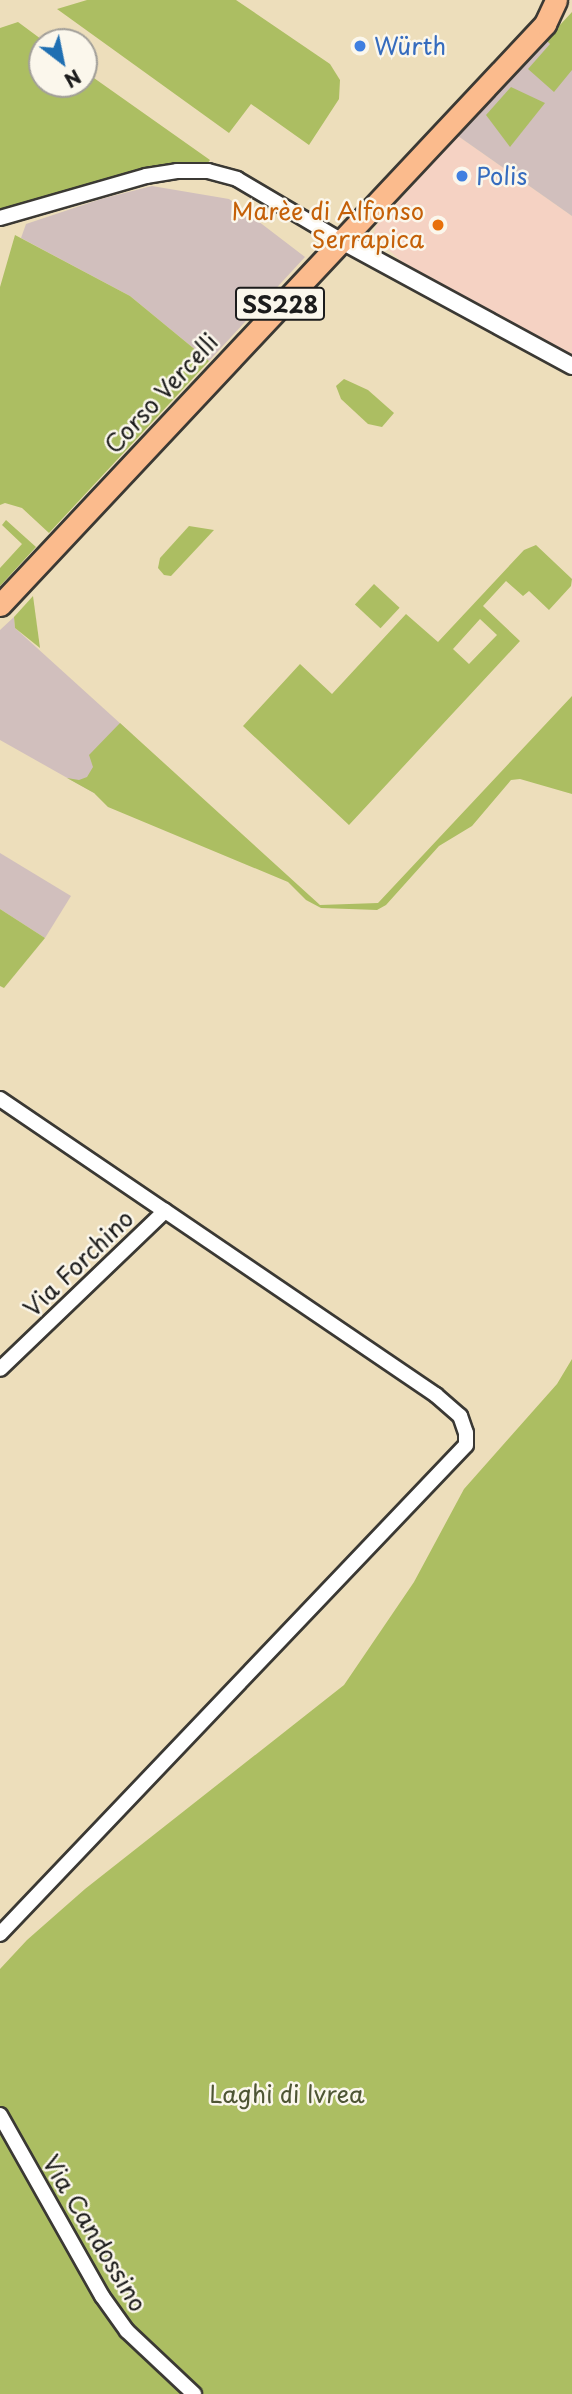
<!DOCTYPE html>
<html>
<head>
<meta charset="utf-8">
<style>
	body { margin:0 }
	#map { position:relative; width:572px; height:2394px; overflow:hidden; background:#eddebb; font-family:"Playpen Sans",sans-serif }
	div>[style] { position:absolute }
	.built>* { inset:0; background:#f5d2c3 }
	.industrial>* { inset:0; background:#d1bfbd }
	.green>* { inset:0; background:#acbe62; transform-origin:0 0 }
	.roads { filter:drop-shadow(2px 0 #3b3934) drop-shadow(-2px 0 #3b3934) drop-shadow(0 2px #3b3934) drop-shadow(0 -2px #3b3934) }
	.minor>* { height:14px; margin:-7px; padding:0 7px; transform-origin:7px; border-radius:7px; background:#fff }
	.tertiary>* { height:16px; margin:-8px; padding:0 8px; transform-origin:8px; border-radius:8px; background:#fff }
	.primary>* { height:21px; margin:-10.5px; padding:0 10.5px; transform-origin:10.5px; border-radius:10.5px; background:#fbbb8d }
	.dots>* { width:19px; height:19px; translate:-50% -50%; box-sizing:border-box; border:4px solid #fbf7ec; border-radius:50% }
	span { translate:-50% -50%; white-space:nowrap; text-align:center; line-height:1.15; -webkit-text-stroke:5px #fbf7ec; paint-order:stroke }
	.shield-label span { padding:2px 5px; background:#fbf7ec; border:2px solid; border-radius:5px; -webkit-text-stroke-width:0 }
	.shield-label { font-size:23px; color:#1c1c1c; font-weight:700 }
	.shop-label { font-size:24px; color:#366cbe }
	.left { translate:0 -50%; text-align:left }
	.food-label { font-size:24px; color:#c56008 }
	.right { translate:-100% -50%; text-align:right }
	.street-label { font-size:24px; color:#1c1c1c }
	.park-label { font-size:24px; color:#4e5534 }
	.north { position:absolute; left:28px; top:28px; width:70px; height:70px; box-sizing:border-box; background:#fbf7ec; border:2px solid #a29f99; border-radius:50%; rotate:148deg; font-size:19px; font-weight:700; line-height:28px; text-align:center; color:#1c1c1c }
	.north::after { content:''; display:block; margin:auto; width:24px; height:32px; background:#1f6fb2; clip-path:polygon(50% 0,100% 100%,50% 72%,0 100%) }
</style>
</head>
<body>
<div id="map">
	<div class="built">
		<i style="clip-path:polygon(458px 136px,572px 216px,572px 358px,401px 261px,373px 236px,376px 226px)"></i>
	</div>
	<div class="industrial">
		<i style="clip-path:polygon(557px 27px,572px 39px,572px 216px,458px 136px)"></i>
		<i style="clip-path:polygon(152px 186px,229px 199px,305px 257px,209px 361px,130px 296px,21px 238px,26px 224px,101px 199px)"></i>
		<i style="clip-path:polygon(14px 617px,15px 628px,133px 735px,94px 793px,0 740px,0 630px)"></i>
		<i style="clip-path:polygon(0 853px,71px 896px,45px 938px,0 909px)"></i>
	</div>
	<div class="green">
		<i style="clip-path:polygon(87px 0,236px 0,330px 64px,340px 80px,339px 99px,309px 145px,251px 104px,229px 133px,57px 9px)"></i>
		<i style="clip-path:polygon(572px 12px,572px 70px,554px 92px,528px 69px,550px 44px,546px 40px)"></i>
		<i style="clip-path:polygon(18px 22px,45px 42px,42px 42px,42px 84px,84px 84px,84px 71px,210px 160px,207px 164px,0 212px,0 28px)"></i>
		<i style="clip-path:polygon(511px 87px,545px 103px,510px 147px,486px 115px)"></i>
		<i style="clip-path:polygon(15px 235px,130px 296px,209px 361px,49px 533px,22px 508px,5px 503px,0 505px,0 287px)"></i>
		<i style="clip-path:polygon(344px 379px,368px 390px,394px 413px,382px 427px,368px 424px,341px 399px,336px 386px)"></i>
		<i style="clip-path:polygon(6px 520px,36px 547px,0 586px,0 568px,22px 544px,2px 525px)"></i>
		<i style="clip-path:polygon(189px 526px,214px 530px,171px 576px,164px 575px,158px 568px,160px 558px)"></i>
		<i style="clip-path:polygon(evenodd,536px 545px,572px 579px,571px 586px,549px 610px,529px 591px,523px 596px,506px 581px,483px 606px,520px 641px,349px 825px,243px 726px,300px 664px,332px 694px,406px 614px,438px 642px,524px 550px,536px 545px,480px 619px,497px 635px,469px 664px,453px 649px,480px 619px)"></i>
		<i style="left:374px;top:584px;width:35px;height:28px;rotate:43deg"></i>
		<i style="clip-path:polygon(33px 596px,40px 648px,15px 628px,14px 617px)"></i>
		<i style="clip-path:polygon(572px 696px,572px 794px,520px 779px,511px 780px,472px 826px,439px 846px,386px 905px,377px 910px,321px 908px,306px 900px,288px 882px,108px 807px,94px 793px,67px 778px,79px 780px,87px 777px,93px 767px,89px 755px,120px 723px,320px 905px,378px 903px)"></i>
		<i style="clip-path:polygon(0 909px,45px 938px,4px 988px,0 986px)"></i>
		<i style="clip-path:polygon(572px 1359px,572px 2394px,0 2394px,0 1969px,27px 1940px,85px 1889px,344px 1685px,414px 1582px,464px 1489px,557px 1384px)"></i>
	</div>
	<div class="roads">
		<div class="minor">
			<i style="left:0;top:218px;width:152px;rotate:-16deg"></i>
			<i style="left:146px;top:176px;width:31px;rotate:-9deg"></i>
			<i style="left:177px;top:171px;width:31px"></i>
			<i style="left:208px;top:171px;width:30px;rotate:15deg"></i>
			<i style="left:237px;top:179px;width:120px;rotate:30.6deg"></i>
			<i style="left:0;top:1099px;width:199px;rotate:34.2deg"></i>
			<i style="left:165px;top:1211px;width:228px;rotate:136.2deg"></i>
			<i style="left:0;top:1934px;width:675px;rotate:-46.38deg"></i>
			<i style="left:466px;top:1445px;width:12px;rotate:-90deg"></i>
			<i style="left:466px;top:1433px;width:18px;rotate:-109deg"></i>
			<i style="left:460px;top:1416px;width:32px;rotate:-139deg"></i>
			<i style="left:436px;top:1395px;width:328px;rotate:-145.8deg"></i>
			<i style="left:0;top:2115px;width:208px;rotate:60.6deg"></i>
			<i style="left:102px;top:2296px;width:43px;rotate:54.5deg"></i>
			<i style="left:127px;top:2331px;width:92px;rotate:43.2deg"></i>
		</div>
		<div class="tertiary">
			<i style="left:340px;top:240px;width:264px;rotate:28.5deg"></i>
		</div>
		<div class="primary">
			<i style="left:0;top:605px;width:797px;rotate:-46.83deg"></i>
			<i style="left:545px;top:24px;width:26px;rotate:-65deg"></i>
		</div>
	</div>
	<div class="dots">
		<i style="left:360px;top:46px;background:#3f7fe0"></i>
		<i style="left:462px;top:176px;background:#3f7fe0"></i>
		<i style="left:438px;top:225px;background:#e8710a"></i>
	</div>
	<div class="shield-label">
		<span style="left:280px;top:304px">SS228</span>
	</div>
	<div class="shop-label">
		<span class="left" style="left:374px;top:46px">Würth</span>
		<span class="left" style="left:476px;top:176px">Polis</span>
	</div>
	<div class="food-label">
		<span class="right" style="left:424px;top:225px">Marèe di Alfonso<br>Serrapica</span>
	</div>
	<div class="street-label">
		<span style="left:161px;top:393px;rotate:-47deg">Corso Vercelli</span>
		<span style="left:78px;top:1263px;rotate:-44deg">Via Forchino</span>
		<span style="left:95px;top:2233px;rotate:59deg">Via Candossino</span>
	</div>
	<div class="park-label">
		<span style="left:287px;top:2094px">Laghi di Ivrea</span>
	</div>
	<div class="north">N</div>
</div>
</body>
</html>
